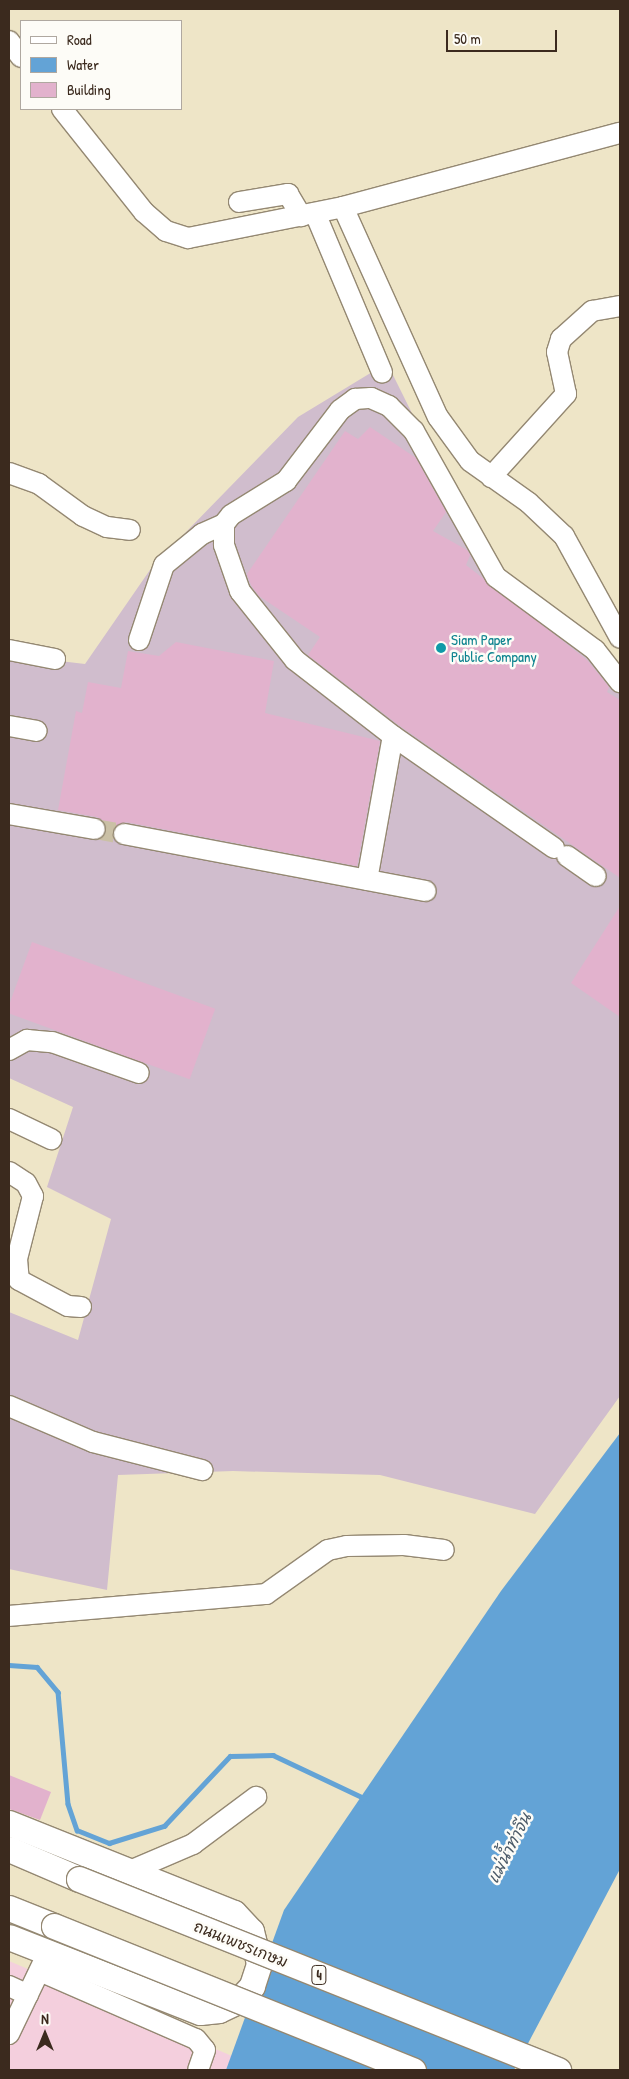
<!DOCTYPE html>
<html>
<head>
<meta charset="utf-8">
<style>
	body { margin:0 }
	#map { position:relative; width:629px; height:2079px; overflow:hidden; background:#eee5c7; font-family:"Patrick Hand","Playpen Sans Thai",sans-serif }
	div>[style] { position:absolute }
	.built>* { inset:0; background:#f4cfdd }
	.industrial>* { inset:0; background:#d0bdcd }
	.water>* { inset:0; background:#63a3d6 }
	.stream>* { height:4.5px; margin:-2.25px; padding:0 2.25px; transform-origin:2.25px; border-radius:2.25px; background:#63a3d6 }
	.building>* { inset:0; background:#e2b2cd; transform-origin:0 0 }
	.minor-tunnel>* { height:20px; margin-top:-10px; transform-origin:0; background:repeating-linear-gradient(90deg,#cac0a5 0 20px,transparent 0 30px) }
	.roads { filter:drop-shadow(1px 0 #948872) drop-shadow(-1px 0 #948872) drop-shadow(0 1px #948872) drop-shadow(0 -1px #948872) }
	.minor>* { height:20px; margin:-10px; padding:0 10px; transform-origin:10px; border-radius:10px; background:#fff }
	.major>* { height:25px; margin:-12.5px; padding:0 12.5px; transform-origin:12.5px; border-radius:12.5px; background:#fff }
	.bridges { filter:drop-shadow(1px 0 #948872) drop-shadow(-1px 0 #948872) drop-shadow(0 1px #948872) drop-shadow(0 -1px #948872) }
	.major-bridge>* { height:25px; margin:-12.5px; padding:0 12.5px; transform-origin:12.5px; border-radius:12.5px; background:#fff }
	.dots>* { width:14px; height:14px; translate:-50% -50%; box-sizing:border-box; border:2px solid #fdfcf7; border-radius:50% }
	span { translate:-50% -50%; white-space:nowrap; text-align:center; line-height:1.15; -webkit-text-stroke:5px #fdfcf7; paint-order:stroke }
	.shield-label span { padding:1px 4px; background:#fdfcf7; border:1px solid; border-radius:4px; -webkit-text-stroke-width:0 }
	.shield-label { font-size:14px; color:#3b2a1e; font-weight:700 }
	.culture-label { font-size:15px; color:#0d838f }
	.left { translate:0 -50%; text-align:left }
	.street-label { font-size:15px; color:#3b2a1e }
	.water-label { font-size:16px; color:#4b5a68; font-style:italic }
	.frame { position:absolute; inset:0; border:10px solid #3b2a1e; pointer-events:none }
	.legend { position:absolute; left:20px; top:20px; width:162px; height:90px; box-sizing:border-box; background:#fdfcf7; border:1px solid #afa8a0; margin:0; padding:6px 9px; list-style:none; font-size:15px; color:#3b2a1e }
	.legend li { display:flex; align-items:center; gap:10px; height:25px }
	.legend b { width:25px; border:1px solid #afa8a0 }
	.north { position:absolute; left:20px; top:2009px; width:50px; height:50px; -webkit-text-stroke:4px #fdfcf7; paint-order:stroke; rotate:0deg; font-size:14px; font-weight:700; line-height:20px; text-align:center; color:#3b2a1e }
	.north::after { content:''; display:block; margin:auto; width:18px; height:22px; background:#3b2a1e; clip-path:polygon(50% 0,100% 100%,50% 72%,0 100%) }
	.scale { position:absolute; left:446px; top:30px; width:111px; height:22px; box-sizing:border-box; border:2px solid #3b2a1e; border-top:0; padding-left:6px; font-size:15px; line-height:18px; white-space:nowrap; color:#3b2a1e; -webkit-text-stroke:4px #fdfcf7; paint-order:stroke }
</style>
</head>
<body>
<div id="map">
	<div class="built">
		<i style="clip-path:polygon(9px 1961px,232px 2056px,226px 2070px,9px 2070px)"></i>
	</div>
	<div class="industrial">
		<i style="clip-path:polygon(387px 363px,488px 566px,605px 646px,620px 669px,620px 1396px,535px 1514px,380px 1475px,233px 1471px,118px 1475px,107px 1590px,9px 1569px,9px 1312px,78px 1340px,111px 1219px,47px 1187px,73px 1107px,9px 1078px,9px 655px,85px 664px,152px 567px,298px 417px)"></i>
	</div>
	<div class="water">
		<i style="clip-path:polygon(620px 1433px,620px 1869px,514px 2070px,226px 2070px,284px 1910px,501px 1591px)"></i>
	</div>
	<div class="stream">
		<i style="left:9px;top:1665px;width:28px;rotate:4deg"></i>
		<i style="left:37px;top:1667px;width:33px;rotate:50deg"></i>
		<i style="left:58px;top:1692px;width:112px;rotate:84.9deg"></i>
		<i style="left:68px;top:1804px;width:28px;rotate:71deg"></i>
		<i style="left:77px;top:1830px;width:35px;rotate:22deg"></i>
		<i style="left:109px;top:1843px;width:58px;rotate:-17.2deg"></i>
		<i style="left:164px;top:1826px;width:96px;rotate:-46.7deg"></i>
		<i style="left:230px;top:1756px;width:43px;rotate:-1.3deg"></i>
		<i style="left:273px;top:1755px;width:103px;rotate:25.3deg"></i>
	</div>
	<div class="building">
		<i style="clip-path:polygon(370px 427px,416px 458px,446px 512px,433px 531px,467px 550px,470px 555px,466px 565px,587px 660px,609px 687px,607px 692px,620px 700px,620px 878px,400px 726px,308px 655px,320px 637px,259px 596px,251px 585px,247px 574px,345px 431px,358px 439px)"></i>
		<i style="clip-path:polygon(176px 642px,274px 661px,265px 713px,380px 741px,357px 866px,126px 822px,114px 827px,97px 817px,58px 810px,76px 711px,82px 713px,88px 682px,121px 688px,128px 651px,159px 656px)"></i>
		<i style="clip-path:polygon(620px 906px,620px 1017px,571px 983px)"></i>
		<i style="left:32px;top:942px;width:195px;height:75px;rotate:20deg"></i>
		<i style="clip-path:polygon(9px 1775px,51px 1792px,40px 1820px,9px 1809px)"></i>
	</div>
	<div class="minor-tunnel">
		<i style="left:95px;top:829px;width:29px;rotate:10deg"></i>
	</div>
	<div class="roads">
		<div class="minor">
			<i style="left:9px;top:41px;width:20px;rotate:53deg"></i>
			<i style="left:62px;top:109px;width:132px;rotate:51.5deg"></i>
			<i style="left:144px;top:212px;width:29px;rotate:41deg"></i>
			<i style="left:166px;top:231px;width:23px;rotate:18deg"></i>
			<i style="left:188px;top:238px;width:158px;rotate:-11.3deg"></i>
			<i style="left:343px;top:207px;width:287px;rotate:-15deg"></i>
			<i style="left:239px;top:202px;width:50px;rotate:-9.3deg"></i>
			<i style="left:288px;top:194px;width:26px;rotate:59deg"></i>
			<i style="left:343px;top:207px;width:230px;rotate:65.7deg"></i>
			<i style="left:438px;top:417px;width:54px;rotate:54deg"></i>
			<i style="left:470px;top:461px;width:72px;rotate:35.4deg"></i>
			<i style="left:529px;top:503px;width:48px;rotate:43.3deg"></i>
			<i style="left:564px;top:536px;width:116px;rotate:61.2deg"></i>
			<i style="left:315px;top:213px;width:173px;rotate:67.2deg"></i>
			<i style="left:9px;top:473px;width:32px;rotate:20deg"></i>
			<i style="left:39px;top:484px;width:54px;rotate:36deg"></i>
			<i style="left:83px;top:516px;width:26px;rotate:25deg"></i>
			<i style="left:107px;top:527px;width:23px;rotate:7deg"></i>
			<i style="left:491px;top:477px;width:112px;rotate:-47.9deg"></i>
			<i style="left:566px;top:394px;width:43px;rotate:-102.1deg"></i>
			<i style="left:557px;top:352px;width:14px;rotate:-73deg"></i>
			<i style="left:561px;top:339px;width:42px;rotate:-42.1deg"></i>
			<i style="left:592px;top:311px;width:28px;rotate:-10deg"></i>
			<i style="left:139px;top:640px;width:79px;rotate:-71.6deg"></i>
			<i style="left:164px;top:565px;width:49px;rotate:-39.2deg"></i>
			<i style="left:202px;top:534px;width:24px;rotate:-24deg"></i>
			<i style="left:9px;top:650px;width:47px;rotate:11.1deg"></i>
			<i style="left:9px;top:726px;width:28px;rotate:10deg"></i>
			<i style="left:393px;top:736px;width:124px;rotate:-142.2deg"></i>
			<i style="left:295px;top:660px;width:88px;rotate:-128.6deg"></i>
			<i style="left:240px;top:591px;width:49px;rotate:-109.2deg"></i>
			<i style="left:224px;top:545px;width:21px;rotate:-90deg"></i>
			<i style="left:224px;top:524px;width:11px;rotate:-52deg"></i>
			<i style="left:231px;top:515px;width:65px;rotate:-31.7deg"></i>
			<i style="left:286px;top:481px;width:89px;rotate:-52.7deg"></i>
			<i style="left:340px;top:410px;width:19px;rotate:-36deg"></i>
			<i style="left:355px;top:399px;width:16px;rotate:-4deg"></i>
			<i style="left:371px;top:398px;width:20px;rotate:24deg"></i>
			<i style="left:389px;top:406px;width:35px;rotate:45deg"></i>
			<i style="left:414px;top:431px;width:167px;rotate:60.7deg"></i>
			<i style="left:496px;top:577px;width:123px;rotate:36.4deg"></i>
			<i style="left:595px;top:650px;width:41px;rotate:52deg"></i>
			<i style="left:9px;top:814px;width:87px;rotate:9.9deg"></i>
			<i style="left:124px;top:834px;width:307px;rotate:10.7deg"></i>
			<i style="left:567px;top:856px;width:35px;rotate:35deg"></i>
			<i style="left:367px;top:880px;width:146px;rotate:-79.8deg"></i>
			<i style="left:393px;top:736px;width:196px;rotate:34.8deg"></i>
			<i style="left:9px;top:1050px;width:21px;rotate:-29deg"></i>
			<i style="left:27px;top:1040px;width:25px;rotate:5deg"></i>
			<i style="left:52px;top:1042px;width:92px;rotate:19.6deg"></i>
			<i style="left:9px;top:1119px;width:47px;rotate:25.5deg"></i>
			<i style="left:9px;top:1172px;width:20px;rotate:33deg"></i>
			<i style="left:26px;top:1183px;width:15px;rotate:62deg"></i>
			<i style="left:33px;top:1196px;width:65px;rotate:104.3deg"></i>
			<i style="left:17px;top:1259px;width:21px;rotate:85deg"></i>
			<i style="left:19px;top:1280px;width:55px;rotate:28deg"></i>
			<i style="left:68px;top:1306px;width:13px;rotate:4deg"></i>
			<i style="left:9px;top:1406px;width:91px;rotate:23.2deg"></i>
			<i style="left:93px;top:1442px;width:113px;rotate:14.4deg"></i>
			<i style="left:9px;top:1616px;width:258px;rotate:-4.9deg"></i>
			<i style="left:266px;top:1594px;width:76px;rotate:-35.4deg"></i>
			<i style="left:328px;top:1550px;width:19px;rotate:-12deg"></i>
			<i style="left:347px;top:1546px;width:57px;rotate:-1deg"></i>
			<i style="left:404px;top:1545px;width:40px;rotate:7.1deg"></i>
			<i style="left:130px;top:1871px;width:69px;rotate:-23.2deg"></i>
			<i style="left:193px;top:1844px;width:79px;rotate:-36.7deg"></i>
			<i style="left:40px;top:1971px;width:170px;rotate:23.6deg"></i>
			<i style="left:196px;top:2039px;width:14px;rotate:51deg"></i>
			<i style="left:205px;top:2050px;width:21px;rotate:109deg"></i>
			<i style="left:9px;top:1986px;width:21px;rotate:25deg"></i>
			<i style="left:9px;top:2034px;width:83px;rotate:-64.4deg"></i>
		</div>
		<div class="major">
			<i style="left:9px;top:1823px;width:242px;rotate:21.8deg"></i>
			<i style="left:234px;top:1913px;width:25px;rotate:47deg"></i>
			<i style="left:251px;top:1931px;width:34px;rotate:76deg"></i>
			<i style="left:259px;top:1964px;width:23px;rotate:108deg"></i>
			<i style="left:252px;top:1986px;width:21px;rotate:133deg"></i>
			<i style="left:238px;top:2001px;width:21px;rotate:155deg"></i>
			<i style="left:219px;top:2010px;width:19px;rotate:174deg"></i>
			<i style="left:200px;top:2012px;width:205px;rotate:-158.6deg"></i>
			<i style="left:9px;top:1849px;width:76px;rotate:23.2deg"></i>
			<i style="left:9px;top:1908px;width:48px;rotate:21.8deg"></i>
		</div>
	</div>
	<div class="bridges">
		<div class="major-bridge">
			<i style="left:79px;top:1879px;width:516px;rotate:21.74deg"></i>
			<i style="left:54px;top:1926px;width:387px;rotate:21.9deg"></i>
		</div>
	</div>
	<div class="dots">
		<i style="left:441px;top:648px;background:#0f9aa8"></i>
	</div>
	<div class="shield-label">
		<span style="left:319px;top:1975px">4</span>
	</div>
	<div class="culture-label">
		<span class="left" style="left:451px;top:648px">Siam Paper<br>Public Company</span>
	</div>
	<div class="street-label">
		<span style="left:241px;top:1944px;rotate:22deg">ถนนเพชรเกษม</span>
	</div>
	<div class="water-label">
		<span style="left:509px;top:1848px;rotate:-63deg">แม่น้ำท่าจีน</span>
	</div>
	<div class="frame"></div>
	<ul class="legend">
	<li><b style="height:6px;background:#fff"></b>Road</li>
	<li><b style="height:14px;background:#63a3d6"></b>Water</li>
	<li><b style="height:14px;background:#e2b2cd"></b>Building</li>
	</ul>
	<div class="north">N</div>
	<div class="scale">50 m</div>
</div>
</body>
</html>
